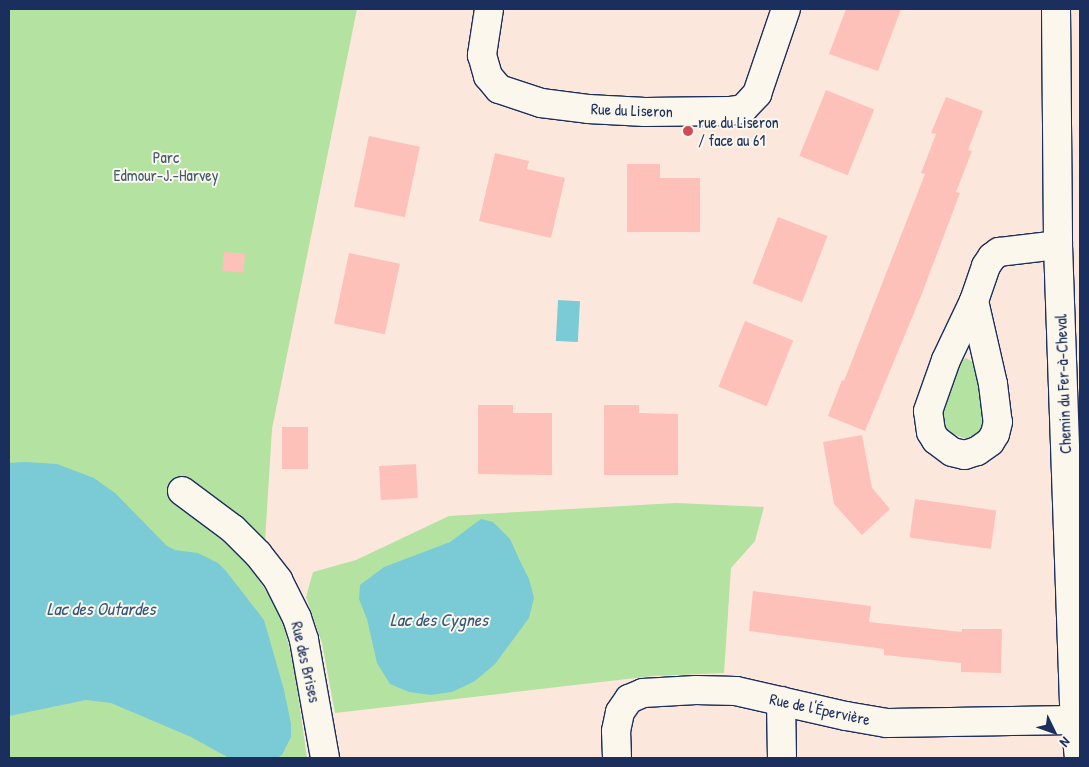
<!DOCTYPE html>
<html>
<head>
<meta charset="utf-8">
<style>
	body { margin:0 }
	#map { position:relative; width:1089px; height:767px; overflow:hidden; background:#fce7dd; font-family:"Patrick Hand",sans-serif }
	div>[style] { position:absolute }
	.green>* { inset:0; background:#b4e2a1 }
	.water>* { inset:0; background:#7bcbd6; transform-origin:0 0 }
	.building>* { inset:0; background:#fdc1b9; transform-origin:0 0 }
	.roads { filter:drop-shadow(1px 0 #1b2f5e) drop-shadow(-1px 0 #1b2f5e) drop-shadow(0 1px #1b2f5e) drop-shadow(0 -1px #1b2f5e) }
	.minor>* { height:28px; margin:-14px; padding:0 14px; transform-origin:14px; border-radius:14px; background:#fbf7ec }
	.dots>* { width:14px; height:14px; translate:-50% -50%; box-sizing:border-box; border:2px solid #fbf7ec; border-radius:50% }
	span { translate:-50% -50%; white-space:nowrap; text-align:center; line-height:1.15; -webkit-text-stroke:4px #fbf7ec; paint-order:stroke }
	.street-label { font-size:16px; color:#1b2f5e }
	.poi-label { font-size:16px; color:#1b2f5e }
	.left { translate:0 -50%; text-align:left }
	.park-label { font-size:16px; color:#415c6f }
	.water-label { font-size:18px; color:#33567c; font-style:italic }
	.frame { position:absolute; inset:0; border:10px solid #1b2f5e; pointer-events:none }
	.north { position:absolute; left:1029px; top:707px; width:50px; height:50px; -webkit-text-stroke:4px #fbf7ec; paint-order:stroke; rotate:132deg; font-size:14px; font-weight:700; line-height:20px; text-align:center; color:#1b2f5e }
	.north::after { content:''; display:block; margin:auto; width:18px; height:22px; background:#1b2f5e; clip-path:polygon(50% 0,100% 100%,50% 72%,0 100%) }
</style>
</head>
<body>
<div id="map">
	<div class="green">
		<i style="clip-path:polygon(9px 9px,357px 9px,272px 429px,265px 542px,246px 561px,277px 607px,284px 626px,294px 667px,307px 758px,9px 758px)"></i>
		<i style="clip-path:polygon(966px 358px,974px 363px,986px 416px,985px 424px,980px 432px,966px 439px,948px 432px,942px 424px,942px 409px,961px 361px)"></i>
		<i style="clip-path:polygon(676px 503px,764px 507px,755px 541px,731px 568px,724px 673px,653px 676px,335px 713px,322px 643px,306px 597px,313px 572px,356px 560px,449px 516px)"></i>
	</div>
	<div class="water">
		<i style="left:558px;top:300px;width:22px;height:41px;rotate:3deg"></i>
		<i style="clip-path:polygon(25px 462px,57px 464px,94px 478px,115px 493px,167px 546px,175px 550px,198px 553px,218px 563px,226px 571px,264px 620px,284px 690px,291px 724px,291px 737px,282px 755px,277px 758px,229px 758px,191px 737px,111px 703px,86px 700px,9px 716px,9px 463px)"></i>
		<i style="clip-path:polygon(481px 519px,493px 522px,510px 539px,520px 561px,529px 579px,534px 598px,529px 618px,495px 664px,475px 681px,452px 692px,431px 695px,409px 692px,390px 684px,377px 663px,367px 619px,359px 599px,360px 585px,384px 567px,450px 542px)"></i>
	</div>
	<div class="building">
		<i style="clip-path:polygon(846px 9px,901px 9px,878px 71px,829px 54px)"></i>
		<i style="left:826px;top:90px;width:52px;height:71px;rotate:22deg"></i>
		<i style="clip-path:polygon(946px 97px,983px 111px,968px 150px,972px 151px,956px 192px,960px 193px,921px 296px,865px 431px,828px 416px,842px 380px,844px 381px,925px 174px,921px 173px,936px 134px,931px 133px)"></i>
		<i style="left:369px;top:136px;width:52px;height:72px;rotate:12deg"></i>
		<i style="clip-path:polygon(495px 153px,529px 161px,527px 169px,565px 178px,551px 238px,479px 221px)"></i>
		<i style="clip-path:polygon(627px 164px,660px 164px,660px 178px,700px 178px,700px 232px,627px 232px)"></i>
		<i style="left:778px;top:217px;width:53px;height:71px;rotate:21deg"></i>
		<i style="left:224px;top:252px;width:21px;height:19px;rotate:5deg"></i>
		<i style="left:349px;top:253px;width:52px;height:72px;rotate:12deg"></i>
		<i style="left:745px;top:321px;width:52px;height:71px;rotate:22deg"></i>
		<i style="clip-path:polygon(478px 405px,513px 405px,513px 413px,552px 413px,552px 475px,478px 474px)"></i>
		<i style="clip-path:polygon(604px 405px,639px 405px,639px 413px,678px 414px,678px 475px,604px 475px)"></i>
		<i style="left:282px;top:427px;width:26px;height:42px"></i>
		<i style="clip-path:polygon(862px 435px,872px 488px,890px 509px,862px 535px,834px 504px,823px 442px)"></i>
		<i style="left:416px;top:464px;width:34px;height:37px;rotate:87deg"></i>
		<i style="left:915px;top:499px;width:82px;height:39px;rotate:8deg"></i>
		<i style="clip-path:polygon(753px 591px,871px 606px,869px 622px,962px 632px,962px 629px,1002px 629px,1001px 673px,961px 672px,961px 663px,884px 655px,884px 649px,749px 631px)"></i>
	</div>
	<div class="roads">
		<div class="minor">
			<i style="left:489px;top:9px;width:47px;rotate:98.7deg"></i>
			<i style="left:482px;top:55px;width:22px;rotate:74deg"></i>
			<i style="left:488px;top:76px;width:17px;rotate:50deg"></i>
			<i style="left:499px;top:89px;width:44px;rotate:18.4deg"></i>
			<i style="left:541px;top:103px;width:47px;rotate:7.3deg"></i>
			<i style="left:588px;top:109px;width:57px;rotate:3deg"></i>
			<i style="left:645px;top:112px;width:84px;rotate:-0.7deg"></i>
			<i style="left:729px;top:111px;width:14px;rotate:-8deg"></i>
			<i style="left:743px;top:109px;width:21px;rotate:-47deg"></i>
			<i style="left:757px;top:94px;width:90px;rotate:-71.2deg"></i>
			<i style="left:1056px;top:9px;width:236px;rotate:89.5deg"></i>
			<i style="left:1058px;top:245px;width:475px;rotate:88deg"></i>
			<i style="left:1075px;top:720px;width:38px;rotate:84deg"></i>
			<i style="left:974px;top:301px;width:85px;rotate:77.1deg"></i>
			<i style="left:993px;top:384px;width:38px;rotate:83deg"></i>
			<i style="left:998px;top:422px;width:12px;rotate:104deg"></i>
			<i style="left:995px;top:434px;width:9px;rotate:122deg"></i>
			<i style="left:990px;top:442px;width:16px;rotate:145deg"></i>
			<i style="left:977px;top:451px;width:13px;rotate:162deg"></i>
			<i style="left:965px;top:455px;width:13px;rotate:-167deg"></i>
			<i style="left:952px;top:452px;width:20px;rotate:-143deg"></i>
			<i style="left:936px;top:440px;width:9px;rotate:-122deg"></i>
			<i style="left:931px;top:432px;width:21px;rotate:-98deg"></i>
			<i style="left:928px;top:411px;width:54px;rotate:-70.6deg"></i>
			<i style="left:946px;top:360px;width:65px;rotate:-64.6deg"></i>
			<i style="left:974px;top:301px;width:37px;rotate:-71deg"></i>
			<i style="left:986px;top:266px;width:11px;rotate:-56deg"></i>
			<i style="left:992px;top:257px;width:9px;rotate:-36deg"></i>
			<i style="left:999px;top:252px;width:59px;rotate:-6.8deg"></i>
			<i style="left:182px;top:491px;width:64px;rotate:36.7deg"></i>
			<i style="left:233px;top:529px;width:35px;rotate:45deg"></i>
			<i style="left:258px;top:554px;width:33px;rotate:52deg"></i>
			<i style="left:278px;top:580px;width:42px;rotate:63.4deg"></i>
			<i style="left:297px;top:618px;width:23px;rotate:72deg"></i>
			<i style="left:304px;top:640px;width:120px;rotate:79.9deg"></i>
			<i style="left:781px;top:701px;width:57px;rotate:89deg"></i>
			<i style="left:617px;top:758px;width:27px;rotate:-92deg"></i>
			<i style="left:616px;top:731px;width:19px;rotate:-78deg"></i>
			<i style="left:620px;top:712px;width:16px;rotate:-55deg"></i>
			<i style="left:629px;top:699px;width:15px;rotate:-23deg"></i>
			<i style="left:643px;top:693px;width:53px;rotate:-3.2deg"></i>
			<i style="left:696px;top:690px;width:40px;rotate:1.4deg"></i>
			<i style="left:736px;top:691px;width:113px;rotate:12.8deg"></i>
			<i style="left:846px;top:716px;width:42px;rotate:9.7deg"></i>
			<i style="left:887px;top:723px;width:188px;rotate:-0.9deg"></i>
		</div>
	</div>
	<div class="dots">
		<i style="left:688px;top:131px;background:#d1495b"></i>
	</div>
	<div class="street-label">
		<span style="left:632px;top:110px;rotate:2deg">Rue du Liseron</span>
		<span style="left:1063px;top:384px;rotate:-92deg">Chemin du Fer-à-Cheval</span>
		<span style="left:306px;top:662px;rotate:77deg">Rue des Brises</span>
		<span style="left:820px;top:709px;rotate:12deg">Rue de l'Épervière</span>
	</div>
	<div class="poi-label">
		<span class="left" style="left:698px;top:131px">rue du Liseron<br>/ face au 61</span>
	</div>
	<div class="park-label">
		<span style="left:166px;top:166px">Parc<br>Edmour-J.-Harvey</span>
	</div>
	<div class="water-label">
		<span style="left:101px;top:609px">Lac des Outardes</span>
		<span style="left:439px;top:620px">Lac des Cygnes</span>
	</div>
	<div class="frame"></div>
	<div class="north">N</div>
</div>
</body>
</html>
